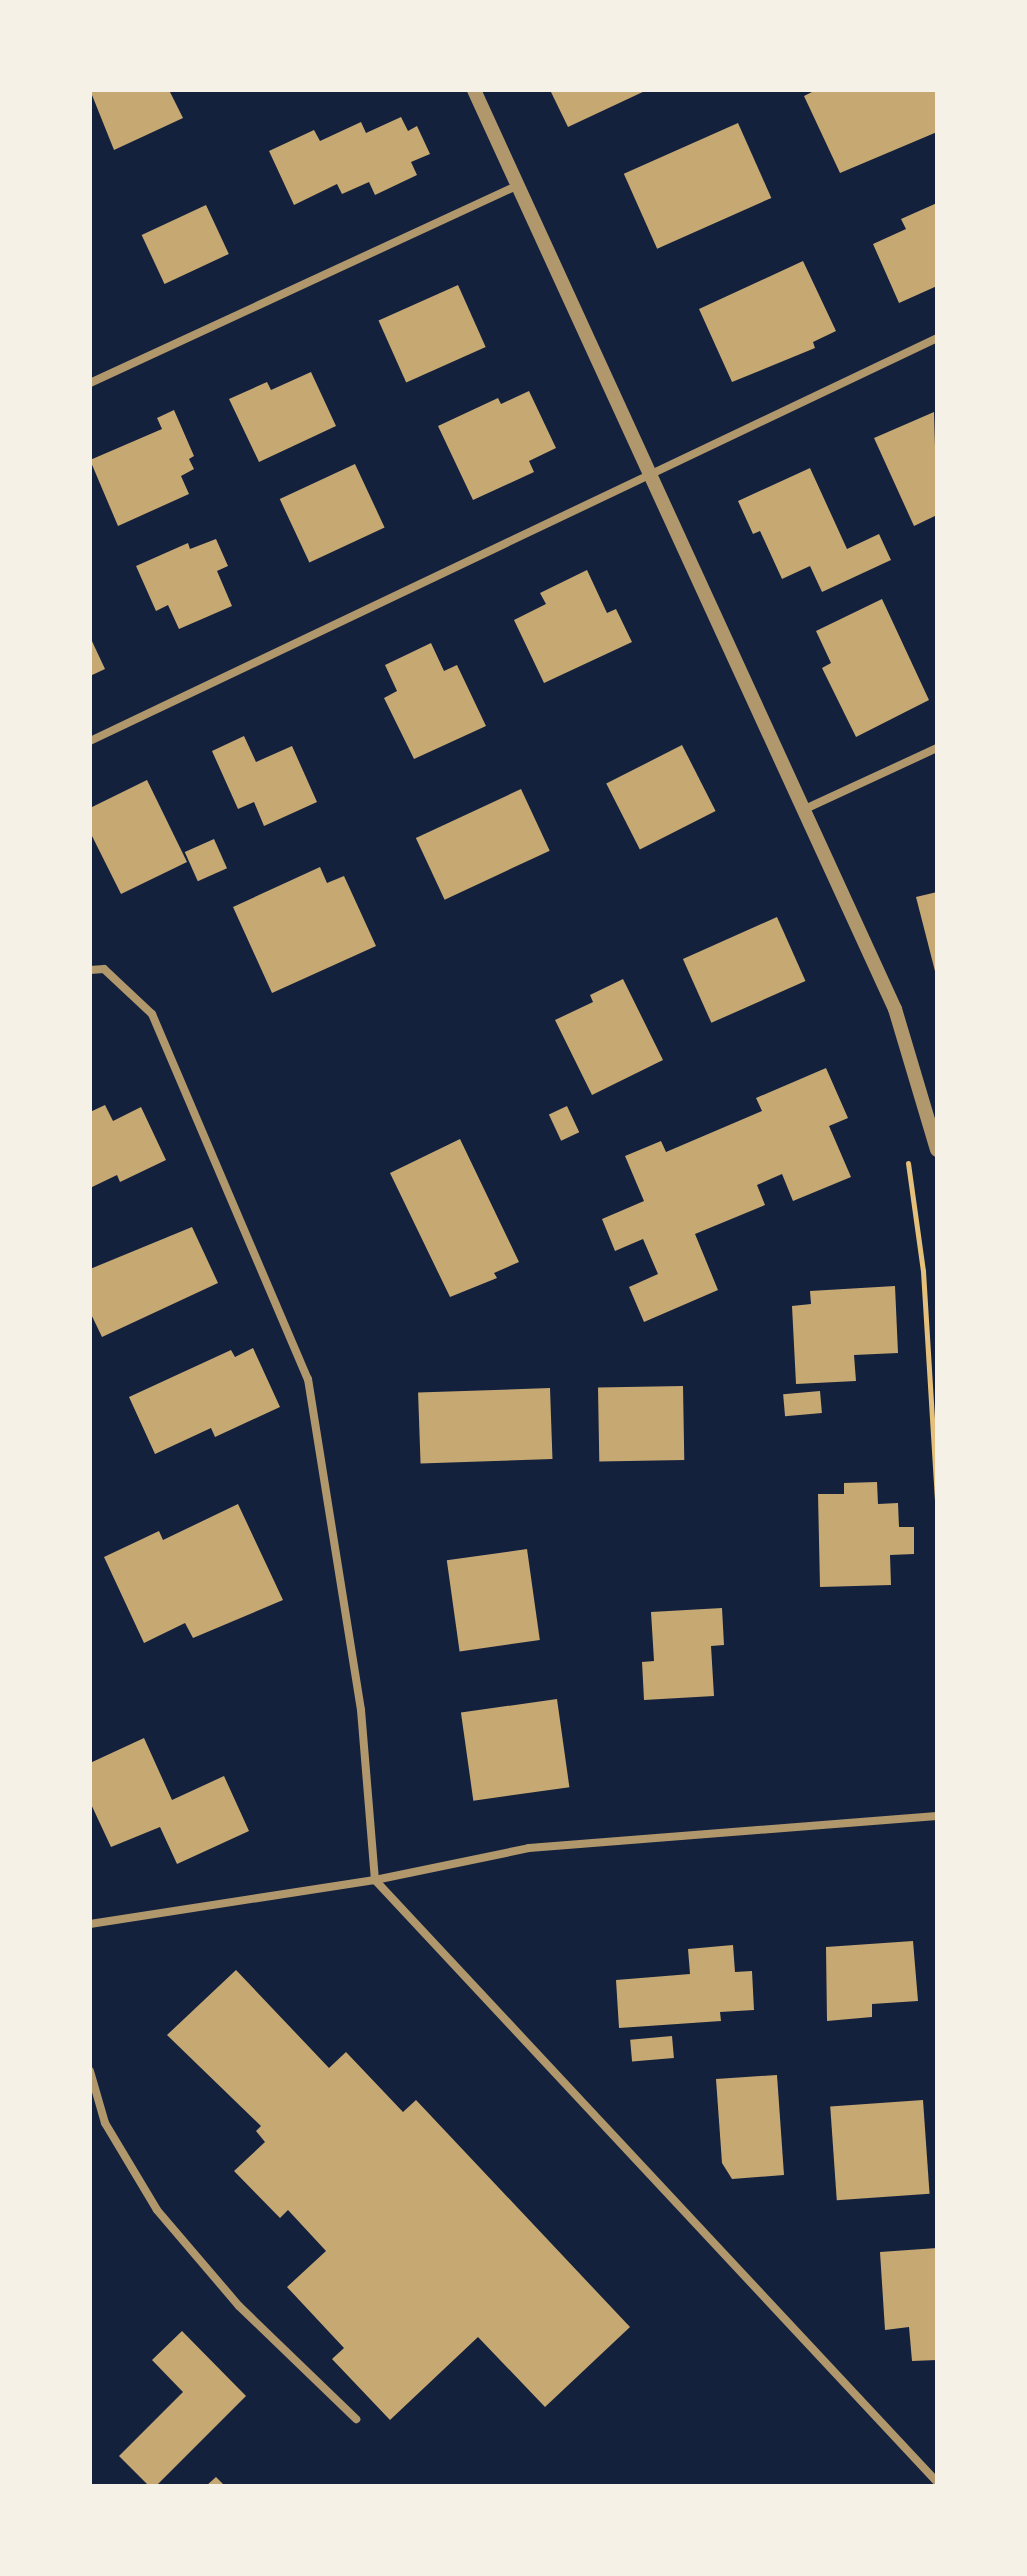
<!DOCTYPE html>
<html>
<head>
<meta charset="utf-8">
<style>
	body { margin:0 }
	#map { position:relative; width:1027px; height:2576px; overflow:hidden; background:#14213d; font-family:"Nunito Sans",sans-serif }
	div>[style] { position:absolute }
	.building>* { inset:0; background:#c6a872; transform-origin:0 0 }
	.path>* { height:5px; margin:-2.5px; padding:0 2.5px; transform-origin:2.5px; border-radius:2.5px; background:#e5c07b }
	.minor>* { height:8px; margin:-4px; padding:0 4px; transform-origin:4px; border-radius:4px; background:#b1986c }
	.tertiary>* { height:14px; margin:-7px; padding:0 7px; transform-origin:7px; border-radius:7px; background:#b1986c }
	span { translate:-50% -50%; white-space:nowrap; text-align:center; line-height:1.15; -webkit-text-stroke:7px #f6f1e7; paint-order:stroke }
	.frame { position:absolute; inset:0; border:92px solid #f6f1e7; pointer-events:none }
</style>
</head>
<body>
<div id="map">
	<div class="building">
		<i style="clip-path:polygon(90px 90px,169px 90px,183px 118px,114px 150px)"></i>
		<i style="clip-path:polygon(550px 90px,647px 90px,568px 127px)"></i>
		<i style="clip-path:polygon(816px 90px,937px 90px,937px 132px,840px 173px,804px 96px)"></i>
		<i style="clip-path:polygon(401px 117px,408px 131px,417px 126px,430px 154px,411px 162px,417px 175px,375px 195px,369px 182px,342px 194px,337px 184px,294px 205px,269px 151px,314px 130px,320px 141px,361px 122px,366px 133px)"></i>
		<i style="left:738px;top:123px;width:82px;height:125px;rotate:66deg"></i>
		<i style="clip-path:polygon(937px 203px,937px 286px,899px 303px,873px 244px,906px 229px,901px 219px)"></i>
		<i style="left:206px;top:205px;width:54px;height:71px;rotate:65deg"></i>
		<i style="clip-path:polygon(803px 261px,836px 331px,813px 342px,815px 348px,732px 382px,699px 309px)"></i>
		<i style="left:458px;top:285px;width:68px;height:87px;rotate:66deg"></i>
		<i style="clip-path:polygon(311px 372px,336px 426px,259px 462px,229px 399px,267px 382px,271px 390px)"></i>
		<i style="clip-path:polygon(529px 391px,556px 448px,529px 461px,534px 472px,473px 500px,438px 426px,498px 398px,501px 404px)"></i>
		<i style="clip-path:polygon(174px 410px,194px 456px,189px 459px,194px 469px,181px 476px,189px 494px,118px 526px,90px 460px,162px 429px,157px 418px)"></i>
		<i style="clip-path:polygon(934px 412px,937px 515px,914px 526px,874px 438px)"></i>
		<i style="left:355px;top:464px;width:70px;height:83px;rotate:65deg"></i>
		<i style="clip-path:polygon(810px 468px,847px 549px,879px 534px,891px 560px,822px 592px,810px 566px,782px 579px,760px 531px,753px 534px,738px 501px)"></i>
		<i style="clip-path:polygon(216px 539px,228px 566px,217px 571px,232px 606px,179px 629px,168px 605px,156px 611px,136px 566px,188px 543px,190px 549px)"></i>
		<i style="clip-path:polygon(587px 570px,607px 613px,616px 609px,632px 642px,544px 683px,514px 620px,546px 604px,540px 593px)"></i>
		<i style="clip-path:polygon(882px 599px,929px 700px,856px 737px,822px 668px,831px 663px,816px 631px)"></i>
		<i style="clip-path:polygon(90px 637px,105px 669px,90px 676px)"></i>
		<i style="clip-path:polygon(431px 643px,444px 671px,457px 665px,486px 726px,414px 759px,384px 698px,397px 691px,385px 665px)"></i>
		<i style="clip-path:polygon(244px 736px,256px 762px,292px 746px,317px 802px,264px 826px,254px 802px,238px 809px,212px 751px)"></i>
		<i style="left:682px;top:745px;width:74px;height:85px;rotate:63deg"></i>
		<i style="clip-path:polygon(147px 780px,187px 862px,121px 894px,90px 832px,90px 808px)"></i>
		<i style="left:521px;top:789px;width:68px;height:116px;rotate:65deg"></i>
		<i style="left:214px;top:839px;width:32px;height:32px;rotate:66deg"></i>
		<i style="clip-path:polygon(320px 867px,327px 883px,344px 876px,376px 946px,272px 993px,233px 907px)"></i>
		<i style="clip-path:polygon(937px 892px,937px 975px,936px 975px,916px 897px)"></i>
		<i style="left:777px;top:917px;width:70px;height:103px;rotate:66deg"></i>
		<i style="clip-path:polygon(623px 979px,663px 1060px,592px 1095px,555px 1020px,593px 1002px,590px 995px)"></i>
		<i style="clip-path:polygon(826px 1068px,848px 1118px,829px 1126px,851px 1177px,793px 1201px,782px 1174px,757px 1185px,765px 1205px,695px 1234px,718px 1290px,644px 1322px,629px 1287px,658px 1274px,643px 1239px,615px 1251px,602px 1219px,644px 1201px,625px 1156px,661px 1141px,666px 1152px,762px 1111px,756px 1098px)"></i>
		<i style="clip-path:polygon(105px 1105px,113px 1121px,141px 1107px,166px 1160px,120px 1182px,117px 1175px,90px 1188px,90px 1112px)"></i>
		<i style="left:567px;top:1106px;width:29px;height:20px;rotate:65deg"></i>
		<i style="clip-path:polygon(460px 1139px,519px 1262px,494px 1273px,497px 1278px,450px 1297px,390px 1173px)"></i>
		<i style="clip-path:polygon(192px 1227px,218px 1283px,102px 1337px,90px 1312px,90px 1269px)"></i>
		<i style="clip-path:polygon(895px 1286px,898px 1353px,854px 1355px,856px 1381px,796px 1384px,792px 1306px,811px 1304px,810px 1291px)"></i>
		<i style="clip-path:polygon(253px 1348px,280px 1407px,215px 1437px,211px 1428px,155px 1454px,129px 1397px,231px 1350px,235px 1357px)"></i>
		<i style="left:683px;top:1386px;width:74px;height:85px;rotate:89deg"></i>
		<i style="left:550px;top:1388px;width:71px;height:132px;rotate:88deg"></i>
		<i style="left:820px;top:1391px;width:22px;height:37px;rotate:85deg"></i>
		<i style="clip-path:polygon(877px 1482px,878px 1504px,898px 1503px,899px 1527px,914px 1527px,914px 1554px,890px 1555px,891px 1585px,820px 1587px,818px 1494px,844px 1494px,844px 1483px)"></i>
		<i style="clip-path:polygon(238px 1504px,283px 1600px,193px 1638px,185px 1623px,144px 1643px,104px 1557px,159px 1531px,163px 1540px)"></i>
		<i style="left:527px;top:1549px;width:92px;height:81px;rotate:82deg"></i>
		<i style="clip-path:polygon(722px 1608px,724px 1645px,711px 1646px,714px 1696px,644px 1700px,642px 1662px,654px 1661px,651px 1612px)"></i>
		<i style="left:557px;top:1699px;width:89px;height:97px;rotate:82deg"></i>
		<i style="clip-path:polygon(144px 1738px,172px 1800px,224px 1776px,249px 1831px,177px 1864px,160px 1827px,111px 1847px,90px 1802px,90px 1763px)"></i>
		<i style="clip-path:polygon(913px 1941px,918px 2001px,872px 2004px,872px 2017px,827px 2021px,826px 1947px)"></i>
		<i style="clip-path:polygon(733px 1945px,735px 1972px,752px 1971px,754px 2010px,720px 2012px,721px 2021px,619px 2028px,616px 1980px,690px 1974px,688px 1949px)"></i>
		<i style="clip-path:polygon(236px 1970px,329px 2068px,346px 2052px,403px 2112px,416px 2100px,630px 2327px,545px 2407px,478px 2337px,390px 2420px,332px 2359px,344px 2348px,287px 2287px,326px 2251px,288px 2210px,280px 2218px,234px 2171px,265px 2142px,256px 2131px,261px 2126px,167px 2035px)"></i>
		<i style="left:672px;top:2036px;width:22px;height:42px;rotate:85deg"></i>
		<i style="clip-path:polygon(777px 2075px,784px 2175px,732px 2179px,722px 2163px,716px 2079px)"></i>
		<i style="left:923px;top:2100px;width:94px;height:93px;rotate:86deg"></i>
		<i style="clip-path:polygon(937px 2248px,937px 2360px,912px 2361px,909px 2327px,885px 2330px,880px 2252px)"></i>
		<i style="clip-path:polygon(182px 2331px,246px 2396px,156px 2486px,149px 2486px,119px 2456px,183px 2392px,152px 2360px)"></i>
		<i style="clip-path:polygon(216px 2477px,225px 2486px,206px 2486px)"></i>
	</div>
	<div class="path">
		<i style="left:908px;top:1163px;width:109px;rotate:82.1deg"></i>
		<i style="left:923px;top:1271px;width:229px;rotate:86.5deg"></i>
	</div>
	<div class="minor">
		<i style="left:90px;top:383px;width:472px;rotate:-24.8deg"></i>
		<i style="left:90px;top:741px;width:938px;rotate:-25.44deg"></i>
		<i style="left:805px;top:809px;width:145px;rotate:-24.8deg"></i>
		<i style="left:90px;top:970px;width:14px;rotate:-4deg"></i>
		<i style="left:104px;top:969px;width:66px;rotate:43.2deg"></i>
		<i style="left:152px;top:1014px;width:397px;rotate:66.9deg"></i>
		<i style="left:308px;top:1379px;width:335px;rotate:80.9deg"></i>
		<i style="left:361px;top:1710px;width:171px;rotate:85.3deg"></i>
		<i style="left:375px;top:1880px;width:824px;rotate:46.97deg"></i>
		<i style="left:90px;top:1924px;width:288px;rotate:-8.8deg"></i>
		<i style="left:375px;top:1880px;width:157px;rotate:-11.7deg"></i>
		<i style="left:529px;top:1848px;width:409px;rotate:-4.5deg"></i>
		<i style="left:90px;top:2071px;width:54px;rotate:73.9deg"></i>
		<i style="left:105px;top:2123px;width:101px;rotate:59.1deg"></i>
		<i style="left:157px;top:2210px;width:126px;rotate:49.5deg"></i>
		<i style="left:239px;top:2306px;width:163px;rotate:44deg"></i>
	</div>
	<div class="tertiary">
		<i style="left:474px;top:90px;width:1011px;rotate:65.39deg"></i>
		<i style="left:895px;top:1009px;width:147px;rotate:73.4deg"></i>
	</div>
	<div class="frame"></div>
</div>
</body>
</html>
